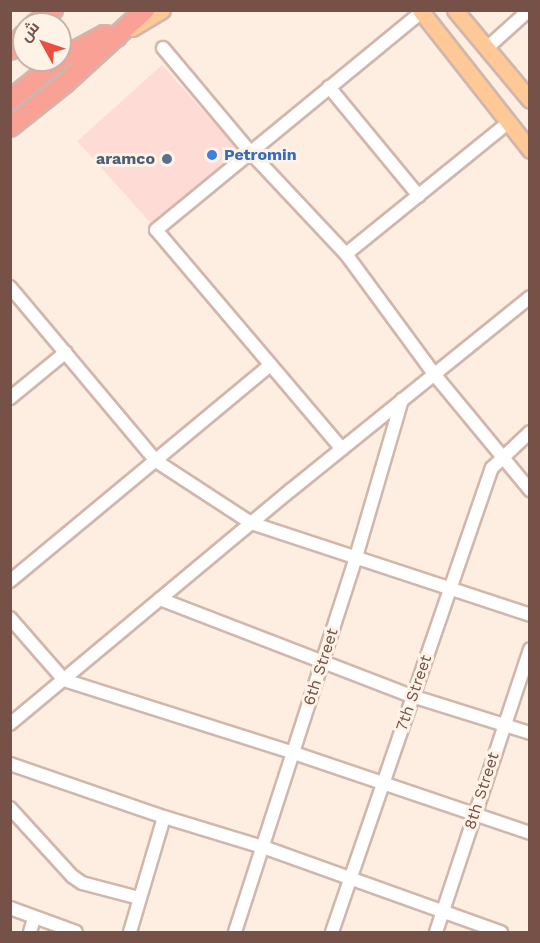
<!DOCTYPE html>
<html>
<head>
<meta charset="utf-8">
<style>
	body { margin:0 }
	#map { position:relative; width:540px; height:943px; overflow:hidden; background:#fdeee1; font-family:"Work Sans",Cairo,sans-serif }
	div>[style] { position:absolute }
	.commercial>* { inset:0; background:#fedbd4; transform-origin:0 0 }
	.roads { filter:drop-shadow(2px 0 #d1b6ab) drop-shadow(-2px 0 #d1b6ab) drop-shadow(0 2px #d1b6ab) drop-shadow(0 -2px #d1b6ab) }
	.minor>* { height:12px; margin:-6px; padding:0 6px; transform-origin:6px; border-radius:6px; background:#fff }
	.major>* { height:15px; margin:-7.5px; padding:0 7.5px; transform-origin:7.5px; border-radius:7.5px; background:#fec997 }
	.highway>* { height:18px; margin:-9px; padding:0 9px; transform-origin:9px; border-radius:9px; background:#faa195 }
	.dots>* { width:16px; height:16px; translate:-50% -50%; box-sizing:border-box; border:3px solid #fff3e8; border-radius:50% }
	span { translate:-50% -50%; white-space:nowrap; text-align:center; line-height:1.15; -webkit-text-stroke:6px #fff3e8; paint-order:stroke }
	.shop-label { font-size:16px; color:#366cbe; font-weight:700 }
	.left { translate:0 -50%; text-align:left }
	.service-label { font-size:16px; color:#4e5e75; font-weight:700 }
	.right { translate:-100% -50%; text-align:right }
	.street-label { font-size:16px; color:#755147 }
	.frame { position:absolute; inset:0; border:12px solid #755147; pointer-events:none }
	.north { position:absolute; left:12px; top:12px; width:60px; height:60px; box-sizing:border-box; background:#fff3e8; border:2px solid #c8b2a8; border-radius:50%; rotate:310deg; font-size:16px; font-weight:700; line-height:24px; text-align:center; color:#755147 }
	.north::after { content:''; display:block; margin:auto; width:21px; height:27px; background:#ec4f41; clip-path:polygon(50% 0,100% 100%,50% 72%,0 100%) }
</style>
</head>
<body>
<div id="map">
	<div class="commercial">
		<i style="left:162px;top:65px;width:119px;height:114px;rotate:48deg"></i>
	</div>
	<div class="roads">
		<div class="minor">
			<i style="left:163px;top:48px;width:137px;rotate:50deg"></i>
			<i style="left:251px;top:153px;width:139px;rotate:46.8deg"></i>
			<i style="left:346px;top:254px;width:149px;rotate:53.7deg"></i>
			<i style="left:434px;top:374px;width:151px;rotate:50.4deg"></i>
			<i style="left:487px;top:48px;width:57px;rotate:-42.1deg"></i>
			<i style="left:329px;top:87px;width:141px;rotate:50.5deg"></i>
			<i style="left:346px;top:254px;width:208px;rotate:-39deg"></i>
			<i style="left:10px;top:287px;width:227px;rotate:50deg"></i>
			<i style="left:156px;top:461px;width:113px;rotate:33.1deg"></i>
			<i style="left:251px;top:523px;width:294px;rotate:18.2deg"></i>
			<i style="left:10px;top:398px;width:72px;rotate:-39.4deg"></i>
			<i style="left:342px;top:449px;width:287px;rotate:-130.3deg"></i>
			<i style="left:156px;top:230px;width:343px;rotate:-39.4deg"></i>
			<i style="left:10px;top:581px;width:338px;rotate:-39.7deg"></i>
			<i style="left:160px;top:599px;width:270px;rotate:21.1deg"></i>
			<i style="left:412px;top:696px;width:124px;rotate:17.4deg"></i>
			<i style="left:10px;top:618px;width:82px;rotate:48.9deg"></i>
			<i style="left:64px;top:680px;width:241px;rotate:17.6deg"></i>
			<i style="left:294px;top:753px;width:249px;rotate:18.7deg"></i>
			<i style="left:10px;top:724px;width:366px;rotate:-39.8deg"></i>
			<i style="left:291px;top:490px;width:307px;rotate:-38.9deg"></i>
			<i style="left:10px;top:764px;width:163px;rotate:19deg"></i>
			<i style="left:164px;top:817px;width:103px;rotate:16.9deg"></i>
			<i style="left:263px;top:847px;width:253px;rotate:19.7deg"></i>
			<i style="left:10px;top:808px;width:92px;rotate:47.6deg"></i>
			<i style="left:72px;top:876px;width:12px;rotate:35deg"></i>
			<i style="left:82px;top:883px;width:59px;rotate:14.7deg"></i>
			<i style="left:10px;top:908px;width:70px;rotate:20deg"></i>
			<i style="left:30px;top:932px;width:14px;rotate:-73deg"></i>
			<i style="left:130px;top:932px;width:120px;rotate:-73.5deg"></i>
			<i style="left:235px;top:932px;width:394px;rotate:-72.1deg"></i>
			<i style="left:356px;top:557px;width:164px;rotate:-73.7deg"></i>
			<i style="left:332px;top:932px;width:491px;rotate:-71deg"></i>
			<i style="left:492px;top:468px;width:52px;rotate:-43.5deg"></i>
			<i style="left:436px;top:932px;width:298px;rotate:-71.6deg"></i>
		</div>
		<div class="major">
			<i style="left:420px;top:10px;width:178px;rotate:51.8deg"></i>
			<i style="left:455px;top:10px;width:117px;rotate:50.2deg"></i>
			<i style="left:132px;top:28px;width:35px;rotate:-31deg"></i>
		</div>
		<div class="highway">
			<i style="left:35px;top:24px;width:23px;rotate:-38deg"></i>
			<i style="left:10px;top:50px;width:21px;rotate:-47deg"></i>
			<i style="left:60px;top:59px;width:50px;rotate:-28.6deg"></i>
			<i style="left:104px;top:35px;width:13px;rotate:9deg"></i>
			<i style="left:10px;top:100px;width:63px;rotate:-39.2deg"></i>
			<i style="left:10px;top:127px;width:69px;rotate:-38.5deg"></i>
			<i style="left:64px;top:84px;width:110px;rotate:-42.4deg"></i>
		</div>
	</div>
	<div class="dots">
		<i style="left:212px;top:155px;background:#3f7fe0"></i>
		<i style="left:167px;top:159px;background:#5c6f8a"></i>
	</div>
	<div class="shop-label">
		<span class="left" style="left:224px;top:155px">Petromin</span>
	</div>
	<div class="service-label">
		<span class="right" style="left:155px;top:159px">aramco</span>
	</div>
	<div class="street-label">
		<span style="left:321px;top:667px;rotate:-72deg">6th Street</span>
		<span style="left:414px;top:693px;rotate:-71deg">7th Street</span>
		<span style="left:482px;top:791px;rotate:-72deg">8th Street</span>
	</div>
	<div class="frame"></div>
	<div class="north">ش</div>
</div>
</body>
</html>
